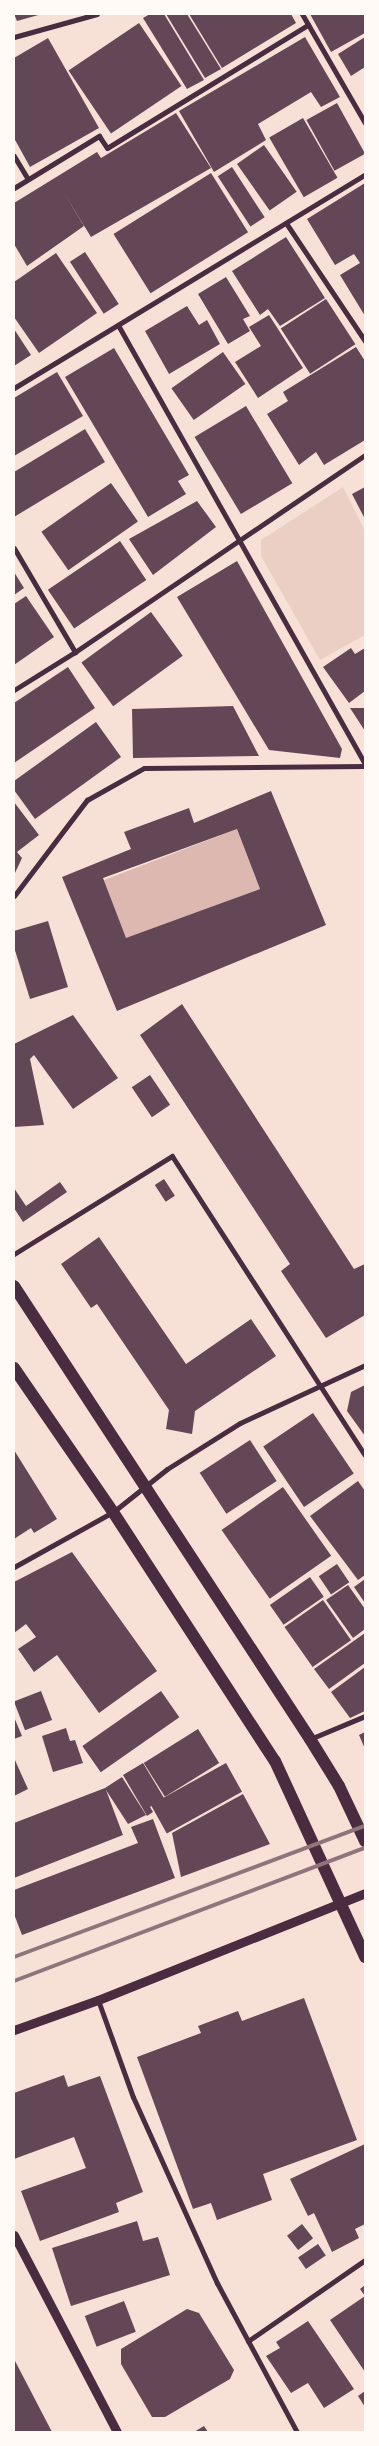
<!DOCTYPE html>
<html>
<head>
<meta charset="utf-8">
<style>
	body { margin:0 }
	#map { position:relative; width:379px; height:2446px; overflow:hidden; background:#f7e1d7; font-family:"PT Sans Narrow",sans-serif }
	div>[style] { position:absolute }
	.green>* { inset:0; background:#ebcfc5 }
	.water>* { inset:0; background:#dcb8b0; transform-origin:0 0 }
	.building>* { inset:0; background:#644757; transform-origin:0 0 }
	.minor>* { height:5px; margin:-2.5px; padding:0 2.5px; transform-origin:2.5px; border-radius:2.5px; background:#4a2c40 }
	.tertiary>* { height:9px; margin:-4.5px; padding:0 4.5px; transform-origin:4.5px; border-radius:4.5px; background:#4a2c40 }
	.primary>* { height:12px; margin:-6px; padding:0 6px; transform-origin:6px; border-radius:6px; background:#4a2c40 }
	.rail>* { height:4px; margin:-2px; padding:0 2px; transform-origin:2px; border-radius:2px; background:#8f747c }
	span { translate:-50% -50%; white-space:nowrap; text-align:center; line-height:1.15; -webkit-text-stroke:5px #fffaf5; paint-order:stroke }
	.frame { position:absolute; inset:0; border:15px solid #fffaf5; pointer-events:none }
</style>
</head>
<body>
<div id="map">
	<div class="green">
		<i style="clip-path:polygon(343px 487px,365px 531px,365px 635px,320px 660px,261px 556px,261px 540px)"></i>
	</div>
	<div class="water">
		<i style="left:237px;top:829px;width:64px;height:143px;rotate:69deg"></i>
	</div>
	<div class="building">
		<i style="clip-path:polygon(14px 14px,42px 14px,17px 21px)"></i>
		<i style="clip-path:polygon(150px 14px,164px 14px,204px 80px,187px 89px,143px 18px)"></i>
		<i style="clip-path:polygon(166px 14px,187px 14px,221px 69px,205px 78px)"></i>
		<i style="clip-path:polygon(189px 14px,291px 14px,296px 23px,222px 68px)"></i>
		<i style="clip-path:polygon(310px 14px,365px 14px,365px 33px,331px 52px)"></i>
		<i style="left:139px;top:23px;width:76px;height:85px;rotate:56deg"></i>
		<i style="clip-path:polygon(305px 37px,340px 97px,321px 107px,311px 92px,258px 124px,266px 140px,214px 172px,179px 111px)"></i>
		<i style="clip-path:polygon(365px 37px,365px 67px,351px 76px,338px 54px)"></i>
		<i style="clip-path:polygon(48px 38px,99px 128px,30px 167px,14px 138px,14px 58px)"></i>
		<i style="left:337px;top:103px;width:58px;height:35px;rotate:61deg"></i>
		<i style="clip-path:polygon(176px 113px,211px 168px,91px 237px,61px 188px,84px 226px,27px 266px,14px 244px,14px 203px,97px 152px,101px 158px)"></i>
		<i style="left:303px;top:118px;width:69px;height:39px;rotate:60deg"></i>
		<i style="left:264px;top:145px;width:57px;height:33px;rotate:55deg"></i>
		<i style="left:232px;top:167px;width:60px;height:17px;rotate:57deg"></i>
		<i style="left:211px;top:173px;width:70px;height:115px;rotate:58deg"></i>
		<i style="clip-path:polygon(365px 183px,365px 316px,340px 275px,360px 263px,354px 254px,335px 265px,307px 219px)"></i>
		<i style="clip-path:polygon(286px 237px,325px 298px,280px 326px,268px 309px,260px 315px,232px 271px)"></i>
		<i style="left:85px;top:252px;width:62px;height:18px;rotate:57deg"></i>
		<i style="clip-path:polygon(56px 253px,97px 313px,39px 353px,14px 317px,14px 282px)"></i>
		<i style="clip-path:polygon(226px 277px,250px 316px,243px 319px,250px 331px,228px 344px,198px 294px)"></i>
		<i style="left:326px;top:299px;width:54px;height:54px;rotate:57deg"></i>
		<i style="clip-path:polygon(187px 306px,199px 325px,207px 320px,220px 344px,169px 374px,145px 331px)"></i>
		<i style="clip-path:polygon(269px 315px,303px 368px,258px 398px,235px 362px,261px 346px,249px 327px)"></i>
		<i style="clip-path:polygon(14px 329px,31px 355px,14px 366px)"></i>
		<i style="clip-path:polygon(356px 347px,365px 361px,365px 440px,324px 465px,316px 452px,299px 465px,267px 414px,288px 401px,283px 392px)"></i>
		<i style="clip-path:polygon(114px 348px,189px 475px,178px 481px,186px 494px,148px 517px,65px 377px)"></i>
		<i style="left:223px;top:352px;width:39px;height:63px;rotate:55deg"></i>
		<i style="clip-path:polygon(57px 372px,83px 416px,14px 456px,14px 398px)"></i>
		<i style="left:246px;top:406px;width:90px;height:60px;rotate:59deg"></i>
		<i style="clip-path:polygon(85px 429px,105px 462px,14px 517px,14px 472px)"></i>
		<i style="left:111px;top:483px;width:47px;height:85px;rotate:55deg"></i>
		<i style="clip-path:polygon(365px 487px,365px 519px,352px 494px)"></i>
		<i style="clip-path:polygon(197px 501px,216px 527px,153px 575px,129px 539px)"></i>
		<i style="left:120px;top:541px;width:47px;height:87px;rotate:56deg"></i>
		<i style="clip-path:polygon(237px 561px,342px 749px,340px 758px,269px 750px,177px 597px)"></i>
		<i style="clip-path:polygon(14px 572px,24px 588px,14px 595px)"></i>
		<i style="clip-path:polygon(26px 596px,54px 637px,14px 665px,14px 604px)"></i>
		<i style="left:151px;top:612px;width:54px;height:86px;rotate:54deg"></i>
		<i style="clip-path:polygon(351px 648px,355px 654px,365px 648px,365px 691px,349px 703px,323px 667px)"></i>
		<i style="clip-path:polygon(68px 667px,95px 708px,14px 763px,14px 703px)"></i>
		<i style="clip-path:polygon(233px 706px,259px 756px,133px 758px,132px 709px)"></i>
		<i style="clip-path:polygon(350px 708px,365px 708px,365px 731px)"></i>
		<i style="clip-path:polygon(96px 722px,121px 757px,35px 819px,14px 790px,14px 781px)"></i>
		<i style="clip-path:polygon(evenodd,271px 791px,326px 925px,117px 1011px,62px 877px,131px 849px,124px 832px,189px 808px,194px 823px,271px 791px,237px 829px,260px 889px,126px 938px,103px 878px,237px 829px)"></i>
		<i style="clip-path:polygon(14px 802px,39px 835px,17px 852px,22px 858px,15px 873px)"></i>
		<i style="clip-path:polygon(48px 921px,68px 987px,30px 999px,14px 947px,14px 931px)"></i>
		<i style="clip-path:polygon(182px 1004px,354px 1269px,365px 1264px,365px 1315px,326px 1338px,281px 1271px,290px 1264px,140px 1035px)"></i>
		<i style="clip-path:polygon(73px 1015px,118px 1078px,73px 1109px,34px 1055px,30px 1059px,44px 1125px,14px 1127px,14px 1044px)"></i>
		<i style="left:150px;top:1075px;width:36px;height:22px;rotate:56deg"></i>
		<i style="left:164px;top:1179px;width:20px;height:11px;rotate:57deg"></i>
		<i style="clip-path:polygon(60px 1182px,67px 1192px,23px 1222px,14px 1208px,14px 1188px,26px 1206px)"></i>
		<i style="clip-path:polygon(99px 1237px,186px 1364px,251px 1319px,276px 1356px,195px 1411px,192px 1434px,166px 1429px,169px 1410px,97px 1304px,91px 1308px,61px 1264px)"></i>
		<i style="clip-path:polygon(365px 1385px,365px 1436px,347px 1411px,351px 1392px)"></i>
		<i style="left:313px;top:1413px;width:73px;height:60px;rotate:56deg"></i>
		<i style="left:250px;top:1440px;width:49px;height:60px;rotate:57deg"></i>
		<i style="clip-path:polygon(14px 1450px,57px 1519px,34px 1533px,31px 1528px,14px 1539px)"></i>
		<i style="clip-path:polygon(358px 1481px,365px 1491px,365px 1575px,358px 1580px,310px 1516px)"></i>
		<i style="left:283px;top:1487px;width:84px;height:75px;rotate:55deg"></i>
		<i style="clip-path:polygon(72px 1552px,157px 1671px,99px 1713px,57px 1655px,34px 1672px,18px 1649px,36px 1637px,26px 1624px,14px 1633px,14px 1582px)"></i>
		<i style="left:337px;top:1564px;width:22px;height:22px;rotate:56deg"></i>
		<i style="left:310px;top:1577px;width:24px;height:49px;rotate:55deg"></i>
		<i style="clip-path:polygon(365px 1579px,365px 1603px,354px 1587px)"></i>
		<i style="clip-path:polygon(348px 1585px,365px 1609px,365px 1629px,353px 1638px,326px 1600px)"></i>
		<i style="left:323px;top:1600px;width:49px;height:47px;rotate:55deg"></i>
		<i style="clip-path:polygon(365px 1633px,365px 1663px,329px 1689px,314px 1669px)"></i>
		<i style="clip-path:polygon(365px 1667px,365px 1711px,350px 1718px,331px 1692px)"></i>
		<i style="left:41px;top:1691px;width:31px;height:29px;rotate:69deg"></i>
		<i style="left:161px;top:1691px;width:32px;height:96px;rotate:55deg"></i>
		<i style="clip-path:polygon(14px 1717px,22px 1736px,14px 1739px)"></i>
		<i style="clip-path:polygon(66px 1728px,70px 1741px,75px 1740px,83px 1763px,53px 1772px,42px 1736px)"></i>
		<i style="left:198px;top:1729px;width:40px;height:64px;rotate:58deg"></i>
		<i style="clip-path:polygon(365px 1732px,365px 1749px,359px 1735px)"></i>
		<i style="clip-path:polygon(14px 1758px,28px 1789px,14px 1796px)"></i>
		<i style="clip-path:polygon(143px 1763px,164px 1798px,150px 1807px,153px 1812px,147px 1816px,123px 1775px)"></i>
		<i style="left:226px;top:1763px;width:33px;height:86px;rotate:61deg"></i>
		<i style="clip-path:polygon(122px 1777px,146px 1815px,128px 1824px,106px 1790px,123px 1835px,14px 1878px,14px 1823px,105px 1788px)"></i>
		<i style="clip-path:polygon(243px 1794px,270px 1844px,181px 1877px,172px 1833px)"></i>
		<i style="clip-path:polygon(153px 1819px,175px 1878px,22px 1935px,14px 1914px,14px 1890px,138px 1843px,131px 1827px)"></i>
		<i style="clip-path:polygon(304px 1998px,357px 2140px,263px 2174px,272px 2200px,217px 2220px,211px 2203px,193px 2209px,137px 2057px,201px 2033px,198px 2026px,238px 2011px,242px 2021px)"></i>
		<i style="clip-path:polygon(64px 2075px,68px 2087px,100px 2076px,143px 2192px,116px 2203px,119px 2212px,40px 2241px,21px 2191px,86px 2168px,74px 2137px,14px 2159px,14px 2093px)"></i>
		<i style="clip-path:polygon(365px 2144px,365px 2224px,355px 2229px,359px 2238px,332px 2252px,314px 2213px,308px 2216px,290px 2179px)"></i>
		<i style="clip-path:polygon(137px 2221px,143px 2241px,158px 2237px,170px 2275px,71px 2306px,52px 2248px)"></i>
		<i style="left:302px;top:2224px;width:18px;height:19px;rotate:52deg"></i>
		<i style="left:318px;top:2244px;width:14px;height:24px;rotate:56deg"></i>
		<i style="clip-path:polygon(365px 2285px,365px 2372px,330px 2320px,365px 2296px,360px 2289px)"></i>
		<i style="left:124px;top:2301px;width:33px;height:42px;rotate:69deg"></i>
		<i style="clip-path:polygon(187px 2309px,199px 2313px,234px 2370px,230px 2379px,165px 2417px,152px 2417px,121px 2364px,121px 2349px)"></i>
		<i style="clip-path:polygon(308px 2321px,354px 2389px,324px 2408px,308px 2383px,291px 2393px,266px 2356px,280px 2348px,276px 2342px)"></i>
		<i style="clip-path:polygon(14px 2359px,52px 2432px,14px 2432px)"></i>
		<i style="clip-path:polygon(365px 2391px,365px 2407px,358px 2396px)"></i>
		<i style="clip-path:polygon(204px 2426px,208px 2432px,194px 2432px)"></i>
	</div>
	<div class="minor">
		<i style="left:302px;top:14px;width:126px;rotate:60deg"></i>
		<i style="left:14px;top:37px;width:86px;rotate:-15.5deg"></i>
		<i style="left:14px;top:156px;width:27px;rotate:59deg"></i>
		<i style="left:14px;top:188px;width:100px;rotate:-31.5deg"></i>
		<i style="left:99px;top:136px;width:14px;rotate:56deg"></i>
		<i style="left:107px;top:148px;width:236px;rotate:-31.5deg"></i>
		<i style="left:286px;top:223px;width:142px;rotate:56.2deg"></i>
		<i style="left:118px;top:325px;width:504px;rotate:60.64deg"></i>
		<i style="left:14px;top:388px;width:411px;rotate:-31.3deg"></i>
		<i style="left:14px;top:548px;width:121px;rotate:59.6deg"></i>
		<i style="left:14px;top:690px;width:72px;rotate:-31.9deg"></i>
		<i style="left:75px;top:652px;width:351px;rotate:-34.2deg"></i>
		<i style="left:14px;top:896px;width:121px;rotate:-52.8deg"></i>
		<i style="left:87px;top:800px;width:65px;rotate:-29.3deg"></i>
		<i style="left:144px;top:768px;width:221px;rotate:-0.5deg"></i>
		<i style="left:14px;top:1254px;width:186px;rotate:-31.8deg"></i>
		<i style="left:172px;top:1156px;width:356px;rotate:57.2deg"></i>
		<i style="left:14px;top:1567px;width:113px;rotate:-29.1deg"></i>
		<i style="left:113px;top:1512px;width:69px;rotate:-38.5deg"></i>
		<i style="left:167px;top:1469px;width:86px;rotate:-32.2deg"></i>
		<i style="left:240px;top:1423px;width:138px;rotate:-24.9deg"></i>
		<i style="left:310px;top:1739px;width:60px;rotate:-22.7deg"></i>
		<i style="left:98px;top:2000px;width:103px;rotate:70.2deg"></i>
		<i style="left:133px;top:2097px;width:204px;rotate:65.7deg"></i>
		<i style="left:217px;top:2283px;width:169px;rotate:61.8deg"></i>
		<i style="left:248px;top:2341px;width:142px;rotate:-34.7deg"></i>
	</div>
	<div class="tertiary">
		<i style="left:14px;top:2030px;width:89px;rotate:-19.7deg"></i>
		<i style="left:98px;top:2000px;width:288px;rotate:-21.8deg"></i>
		<i style="left:14px;top:2235px;width:222px;rotate:62.4deg"></i>
	</div>
	<div class="primary">
		<i style="left:14px;top:1286px;width:541px;rotate:56.84deg"></i>
		<i style="left:310px;top:1739px;width:55px;rotate:58.3deg"></i>
		<i style="left:339px;top:1786px;width:61px;rotate:64.7deg"></i>
		<i style="left:14px;top:1368px;width:175px;rotate:55.5deg"></i>
		<i style="left:113px;top:1512px;width:297px;rotate:57deg"></i>
		<i style="left:275px;top:1761px;width:216px;rotate:65.3deg"></i>
	</div>
	<div class="rail">
		<i style="left:14px;top:1957px;width:375px;rotate:-20.5deg"></i>
		<i style="left:14px;top:1981px;width:375px;rotate:-20.8deg"></i>
	</div>
	<div class="frame"></div>
</div>
</body>
</html>
